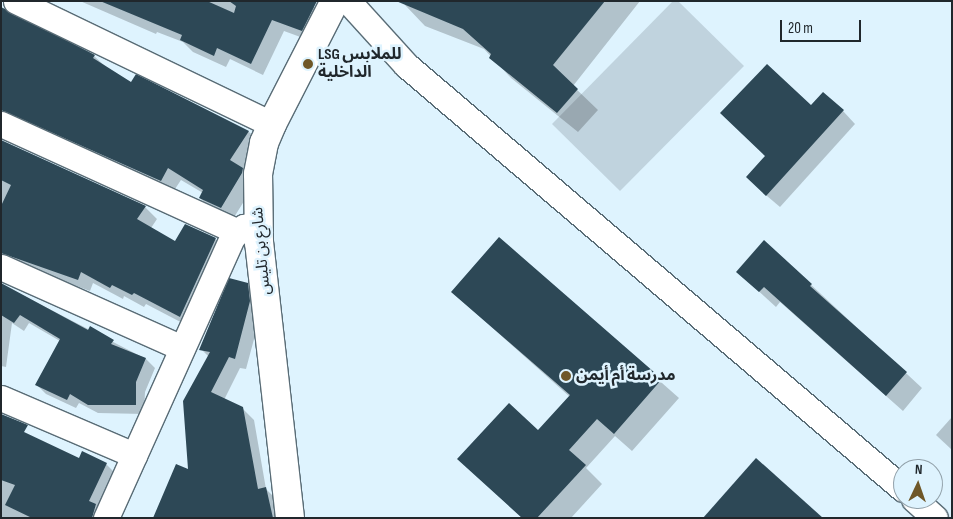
<!DOCTYPE html>
<html>
<head>
<meta charset="utf-8">
<style>
	body { margin:0 }
	#map { position:relative; width:953px; height:519px; overflow:hidden; background:#def3fe; font-family:"Sofia Sans Condensed","Noto Sans Arabic",sans-serif }
	div>[style] { position:absolute }
	.green>* { inset:0; background:#c0d3de }
	.shadow>* { inset:0; background:#0003 }
	.building>* { inset:0; background:#2d4856 }
	.roads { filter:drop-shadow(1px 0 #596c76) drop-shadow(-1px 0 #596c76) drop-shadow(0 1px #596c76) drop-shadow(0 -1px #596c76) }
	.minor>* { height:25px; margin:-12.5px; padding:0 12.5px; transform-origin:12.5px; border-radius:12.5px; background:#fff }
	.tertiary>* { height:28px; margin:-14px; padding:0 14px; transform-origin:14px; border-radius:14px; background:#fff }
	.dots>* { width:14px; height:14px; translate:-50% -50%; box-sizing:border-box; border:2px solid #def3fe; border-radius:50% }
	span { translate:-50% -50%; white-space:nowrap; text-align:center; line-height:1.15; -webkit-text-stroke:5px #def3fe; paint-order:stroke }
	.poi-label { font-size:16px; color:#20272c; font-weight:700 }
	.left { translate:0 -50%; text-align:left }
	.street-label { font-size:16px; color:#20272c }
	.frame { position:absolute; inset:0; border:2px solid #20272c; pointer-events:none }
	.north { position:absolute; left:893px; top:459px; width:50px; height:50px; box-sizing:border-box; background:#def3fe; border:1px solid #92a1aa; border-radius:50%; rotate:3deg; font-size:14px; font-weight:700; line-height:20px; text-align:center; color:#20272c }
	.north::after { content:''; display:block; margin:auto; width:18px; height:22px; background:#6f5728; clip-path:polygon(50% 0,100% 100%,50% 72%,0 100%) }
	.scale { position:absolute; left:780px; top:20px; width:81px; height:22px; box-sizing:border-box; border:2px solid #20272c; border-top:0; padding-left:6px; font-size:15px; line-height:18px; white-space:nowrap; color:#20272c; -webkit-text-stroke:4px #def3fe; paint-order:stroke }
</style>
</head>
<body>
<div id="map">
	<div class="green">
		<i style="clip-path:polygon(673px 1px,678px 1px,744px 66px,620px 191px,552px 124px)"></i>
	</div>
	<div class="shadow">
		<i style="clip-path:polygon(80px 1px,296px 1px,314px 7px,326px 19px,314px 42px,284px 31px,263px 75px,230px 59px,226px 67px,193px 52px,183px 42px,157px 32px,156px 34px)"></i>
		<i style="clip-path:polygon(406px 1px,640px 1px,573px 86px,598px 110px,578px 132px,511px 78px,484px 49px,425px 26px,405px 5px)"></i>
		<i style="clip-path:polygon(1px 10px,94px 56px,106px 67px,132px 83px,136px 76px,249px 132px,261px 143px,243px 170px,255px 181px,254px 185px,233px 219px,212px 210px,200px 198px,203px 193px,181px 180px,173px 192px,1px 128px)"></i>
		<i style="clip-path:polygon(811px 107px,843px 111px,855px 124px,780px 207px,760px 190px)"></i>
		<i style="clip-path:polygon(1px 141px,145px 207px,157px 219px,151px 228px,176px 243px,215px 239px,227px 251px,192px 328px,146px 304px,144px 307px,124px 296px,123px 299px,93px 283px,90px 291px,20px 265px,1px 264px)"></i>
		<i style="clip-path:polygon(499px 239px,679px 398px,632px 451px,615px 436px,586px 468px,602px 484px,571px 518px,522px 518px,459px 459px,538px 431px,570px 397px,452px 292px)"></i>
		<i style="clip-path:polygon(765px 242px,922px 388px,903px 411px,780px 302px,776px 307px,754px 287px)"></i>
		<i style="clip-path:polygon(1px 284px,146px 359px,155px 368px,145px 392px,144px 414px,98px 413px,79px 403px,76px 408px,46px 394px,37px 385px,60px 341px,29px 323px,24px 331px,12px 323px,6px 367px,1px 366px)"></i>
		<i style="clip-path:polygon(247px 284px,259px 296px,261px 313px,246px 369px,240px 368px,224px 400px,242px 408px,254px 420px,266px 489px,277px 500px,281px 518px,154px 518px,190px 471px,209px 357px,201px 349px)"></i>
		<i style="clip-path:polygon(952px 417px,952px 450px,936px 435px)"></i>
		<i style="clip-path:polygon(1px 450px,106px 464px,115px 473px,95px 518px,1px 518px)"></i>
	</div>
	<div class="building">
		<i style="clip-path:polygon(100px 1px,207px 1px,234px 13px,236px 6px,229px 1px,317px 1px,302px 31px,272px 20px,251px 64px,217px 48px,214px 56px,180px 40px,182px 35px)"></i>
		<i style="clip-path:polygon(396px 1px,605px 1px,553px 65px,578px 89px,557px 113px,489px 58px,491px 54px,463px 29px)"></i>
		<i style="clip-path:polygon(1px 7px,95px 55px,93px 58px,131px 82px,136px 74px,249px 131px,230px 160px,243px 168px,242px 173px,221px 208px,199px 198px,203px 190px,168px 168px,161px 181px,1px 110px)"></i>
		<i style="clip-path:polygon(767px 64px,811px 105px,823px 92px,844px 110px,766px 196px,746px 177px,765px 156px,720px 113px)"></i>
		<i style="clip-path:polygon(1px 140px,146px 206px,137px 219px,175px 241px,185px 224px,216px 238px,180px 317px,134px 293px,132px 295px,112px 285px,110px 288px,81px 272px,78px 280px,1px 253px,1px 206px,11px 185px,1px 180px)"></i>
		<i style="clip-path:polygon(499px 237px,662px 379px,614px 434px,597px 419px,569px 450px,586px 465px,537px 518px,522px 518px,457px 459px,509px 403px,538px 430px,570px 395px,451px 292px)"></i>
		<i style="clip-path:polygon(764px 240px,812px 284px,810px 286px,907px 372px,886px 396px,764px 287px,759px 292px,736px 272px)"></i>
		<i style="clip-path:polygon(229px 278px,248px 283px,250px 301px,235px 359px,229px 357px,211px 392px,243px 407px,258px 489px,266px 487px,273px 518px,153px 518px,176px 464px,188px 469px,183px 401px,210px 352px,199px 350px)"></i>
		<i style="clip-path:polygon(1px 283px,88px 330px,90px 326px,114px 340px,111px 344px,146px 358px,136px 382px,136px 405px,88px 405px,70px 394px,67px 400px,35px 385px,60px 339px,20px 315px,14px 323px,1px 315px)"></i>
		<i style="clip-path:polygon(1px 414px,28px 425px,24px 432px,79px 458px,82px 451px,107px 463px,89px 501px,96px 504px,92px 518px,32px 518px,5px 505px,15px 485px,1px 480px)"></i>
		<i style="clip-path:polygon(756px 458px,823px 518px,703px 518px)"></i>
	</div>
	<div class="roads">
		<div class="minor">
			<i style="left:16px;top:1px;width:284px;rotate:25.7deg"></i>
			<i style="left:348px;top:1px;width:86px;rotate:47.8deg"></i>
			<i style="left:406px;top:65px;width:653px;rotate:40.47deg"></i>
			<i style="left:1px;top:124px;width:258px;rotate:24.5deg"></i>
			<i style="left:1px;top:267px;width:198px;rotate:24.1deg"></i>
			<i style="left:1px;top:398px;width:145px;rotate:23.2deg"></i>
			<i style="left:914px;top:499px;width:28px;rotate:42deg"></i>
			<i style="left:106px;top:518px;width:308px;rotate:-65.8deg"></i>
			<i style="left:232px;top:237px;width:16px;rotate:-40deg"></i>
			<i style="left:244px;top:227px;width:14px;rotate:-8deg"></i>
		</div>
		<div class="tertiary">
			<i style="left:290px;top:518px;width:277px;rotate:-96.4deg"></i>
			<i style="left:259px;top:243px;width:69px;rotate:-90.8deg"></i>
			<i style="left:258px;top:174px;width:32px;rotate:-79deg"></i>
			<i style="left:264px;top:143px;width:21px;rotate:-67deg"></i>
			<i style="left:272px;top:124px;width:138px;rotate:-62.9deg"></i>
		</div>
	</div>
	<div class="dots">
		<i style="left:308px;top:64px;background:#6f5728"></i>
		<i style="left:566px;top:376px;background:#6f5728"></i>
	</div>
	<div class="poi-label">
		<span class="left" style="left:318px;top:64px">LSG للملابس<br>الداخلية</span>
		<span class="left" style="left:576px;top:376px">مدرسة أم أيمن</span>
	</div>
	<div class="street-label">
		<span style="left:262px;top:251px;rotate:-95deg">شارع بن تليس</span>
	</div>
	<div class="frame"></div>
	<div class="north">N</div>
	<div class="scale">20 m</div>
</div>
</body>
</html>
